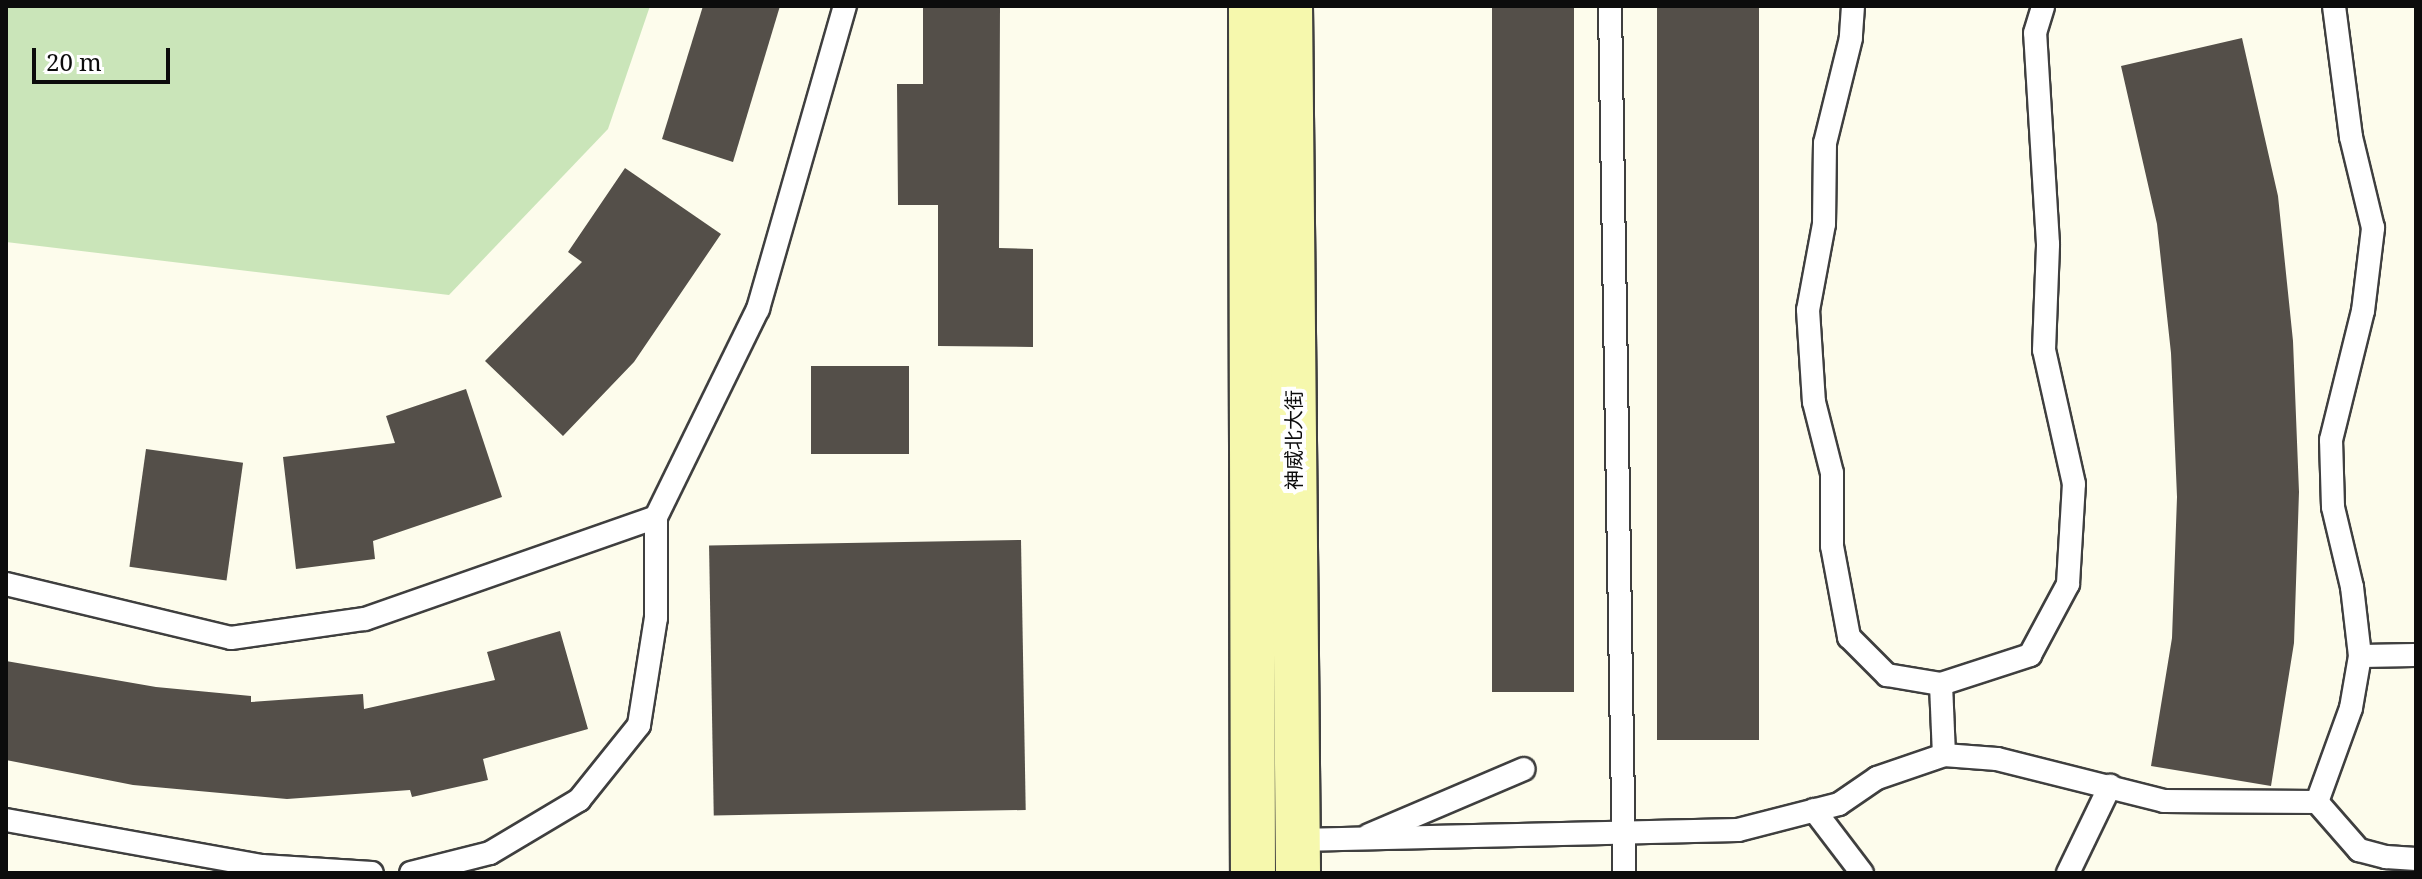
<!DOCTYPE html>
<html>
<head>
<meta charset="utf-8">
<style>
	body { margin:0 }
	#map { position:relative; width:2422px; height:879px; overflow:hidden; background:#fdfcec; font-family:"Noto Serif","Noto Sans SC",serif }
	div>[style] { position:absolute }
	.green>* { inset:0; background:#cae5b9 }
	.building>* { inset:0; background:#544f49; transform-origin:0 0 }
	.roads { filter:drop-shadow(2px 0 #3f3f3f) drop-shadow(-2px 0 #3f3f3f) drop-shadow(0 2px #3f3f3f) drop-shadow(0 -2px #3f3f3f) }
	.lane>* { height:22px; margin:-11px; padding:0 11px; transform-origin:11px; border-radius:11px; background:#fff }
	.secondary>* { height:44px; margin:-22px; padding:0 22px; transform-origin:22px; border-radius:22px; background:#f6f8ad }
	span { translate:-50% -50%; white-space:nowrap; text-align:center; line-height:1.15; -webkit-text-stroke:8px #fff; paint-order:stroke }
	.street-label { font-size:20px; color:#0c0c0c }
	.frame { position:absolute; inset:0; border:8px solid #0c0c0c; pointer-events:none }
	.scale { position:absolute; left:32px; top:48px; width:138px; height:36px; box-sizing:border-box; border:4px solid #0c0c0c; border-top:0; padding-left:10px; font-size:24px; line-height:28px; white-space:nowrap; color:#0c0c0c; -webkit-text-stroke:6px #fff; paint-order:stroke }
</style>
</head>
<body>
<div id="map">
	<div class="green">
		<i style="clip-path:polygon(6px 6px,650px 6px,608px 129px,449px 295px,6px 242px)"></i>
	</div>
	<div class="building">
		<i style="clip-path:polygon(703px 6px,780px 6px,733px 162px,662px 139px)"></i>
		<i style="clip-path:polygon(923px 6px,1000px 6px,999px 248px,1033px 249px,1033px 347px,938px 346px,938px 205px,898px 205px,897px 84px,923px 84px)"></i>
		<i style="left:1492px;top:6px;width:82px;height:686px"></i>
		<i style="left:1657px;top:6px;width:102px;height:734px"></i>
		<i style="clip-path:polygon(2242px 38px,2278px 196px,2293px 341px,2299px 492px,2294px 643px,2271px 786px,2151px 766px,2172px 638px,2177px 497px,2171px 353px,2157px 224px,2121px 66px)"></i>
		<i style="clip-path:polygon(625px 168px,721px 234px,634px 362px,563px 436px,485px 361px,582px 262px,568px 252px)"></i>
		<i style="left:811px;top:366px;width:98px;height:88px"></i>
		<i style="clip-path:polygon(466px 389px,502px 497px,373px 541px,375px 559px,296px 569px,283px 457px,395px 443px,386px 416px)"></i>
		<i style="left:146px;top:449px;width:98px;height:119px;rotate:8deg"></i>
		<i style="left:1021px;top:540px;width:270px;height:312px;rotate:89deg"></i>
		<i style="clip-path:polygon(560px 631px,588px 729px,483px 759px,488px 780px,412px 797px,410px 790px,287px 799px,133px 785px,6px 760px,6px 661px,156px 687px,251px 696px,251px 702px,363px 694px,364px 709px,495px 680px,487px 652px)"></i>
	</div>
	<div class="roads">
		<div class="lane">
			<i style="left:1610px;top:6px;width:867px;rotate:89.07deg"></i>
			<i style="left:1853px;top:6px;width:32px;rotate:94deg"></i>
			<i style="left:1851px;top:38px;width:108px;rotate:103.9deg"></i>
			<i style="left:1825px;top:143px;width:81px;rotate:90.7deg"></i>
			<i style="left:1824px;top:224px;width:87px;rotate:100.5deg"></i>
			<i style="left:1808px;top:310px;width:92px;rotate:86.3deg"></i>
			<i style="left:1814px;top:402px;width:73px;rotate:75.8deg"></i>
			<i style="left:1832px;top:473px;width:73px;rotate:90deg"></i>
			<i style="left:1832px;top:546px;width:93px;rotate:79.4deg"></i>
			<i style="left:1849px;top:637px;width:54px;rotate:45deg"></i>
			<i style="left:1887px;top:675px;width:55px;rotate:9.5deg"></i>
			<i style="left:1941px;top:684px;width:94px;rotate:-18deg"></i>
			<i style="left:2030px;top:655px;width:81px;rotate:-61.8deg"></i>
			<i style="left:2068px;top:584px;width:100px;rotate:-86.6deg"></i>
			<i style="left:2074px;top:484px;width:137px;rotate:-102.6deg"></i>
			<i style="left:2044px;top:350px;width:106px;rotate:-87.8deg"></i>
			<i style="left:2048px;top:244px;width:211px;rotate:-93.5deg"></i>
			<i style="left:2035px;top:33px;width:28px;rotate:-73deg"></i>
			<i style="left:6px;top:584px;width:231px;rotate:13.5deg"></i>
			<i style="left:231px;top:638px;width:135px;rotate:-8.1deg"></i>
			<i style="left:365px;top:619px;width:308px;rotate:-19.3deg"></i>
			<i style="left:656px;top:517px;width:232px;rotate:-63.9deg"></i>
			<i style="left:758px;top:309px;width:315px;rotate:-74deg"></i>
			<i style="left:2360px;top:656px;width:56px;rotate:-1deg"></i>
			<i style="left:1941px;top:684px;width:71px;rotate:87.6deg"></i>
			<i style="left:2317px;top:802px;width:100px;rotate:-70.1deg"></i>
			<i style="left:2351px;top:708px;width:53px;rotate:-80.2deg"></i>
			<i style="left:2360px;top:656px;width:69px;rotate:-96.6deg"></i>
			<i style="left:2352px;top:587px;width:82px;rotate:-103.4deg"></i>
			<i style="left:2333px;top:507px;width:67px;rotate:-91.7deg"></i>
			<i style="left:2331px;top:440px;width:133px;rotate:-76.1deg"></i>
			<i style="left:2363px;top:311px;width:84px;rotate:-83.1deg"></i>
			<i style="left:2373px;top:228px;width:94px;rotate:-103.6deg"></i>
			<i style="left:2351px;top:137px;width:132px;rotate:-97.4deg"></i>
			<i style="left:1814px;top:810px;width:79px;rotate:52.7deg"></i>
			<i style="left:6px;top:820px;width:260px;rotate:10.2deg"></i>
			<i style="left:262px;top:866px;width:110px;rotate:3.6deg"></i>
			<i style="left:1369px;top:835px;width:168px;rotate:-23.1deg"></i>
			<i style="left:1298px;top:840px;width:440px;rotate:-1.3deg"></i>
			<i style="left:1738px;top:830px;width:104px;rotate:-14.4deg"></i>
			<i style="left:1839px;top:804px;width:46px;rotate:-34.4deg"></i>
			<i style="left:1877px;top:778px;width:71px;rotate:-18.9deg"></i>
			<i style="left:1944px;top:755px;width:53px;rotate:4.3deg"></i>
			<i style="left:1997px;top:759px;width:172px;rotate:14.1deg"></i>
			<i style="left:2164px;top:801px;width:153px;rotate:0.4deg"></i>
			<i style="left:2317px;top:802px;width:64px;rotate:48.8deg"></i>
			<i style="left:2359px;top:850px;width:28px;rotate:15deg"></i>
			<i style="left:2386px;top:857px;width:30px;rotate:4deg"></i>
			<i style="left:411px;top:873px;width:81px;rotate:-14.2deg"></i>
			<i style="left:490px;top:853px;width:104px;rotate:-30.8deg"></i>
			<i style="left:579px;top:800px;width:96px;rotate:-51.3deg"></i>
			<i style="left:639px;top:725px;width:108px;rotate:-81deg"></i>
			<i style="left:656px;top:618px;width:101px;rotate:-90deg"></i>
			<i style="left:2068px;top:873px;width:97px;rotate:-64.2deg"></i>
		</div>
		<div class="secondary">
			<i style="left:1251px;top:6px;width:867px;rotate:89.87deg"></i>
			<i style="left:1290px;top:6px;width:867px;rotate:89.47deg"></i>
		</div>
	</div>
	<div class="street-label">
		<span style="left:1293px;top:440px;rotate:-90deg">神威北大街</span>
	</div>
	<div class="frame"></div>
	<div class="scale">20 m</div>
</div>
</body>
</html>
